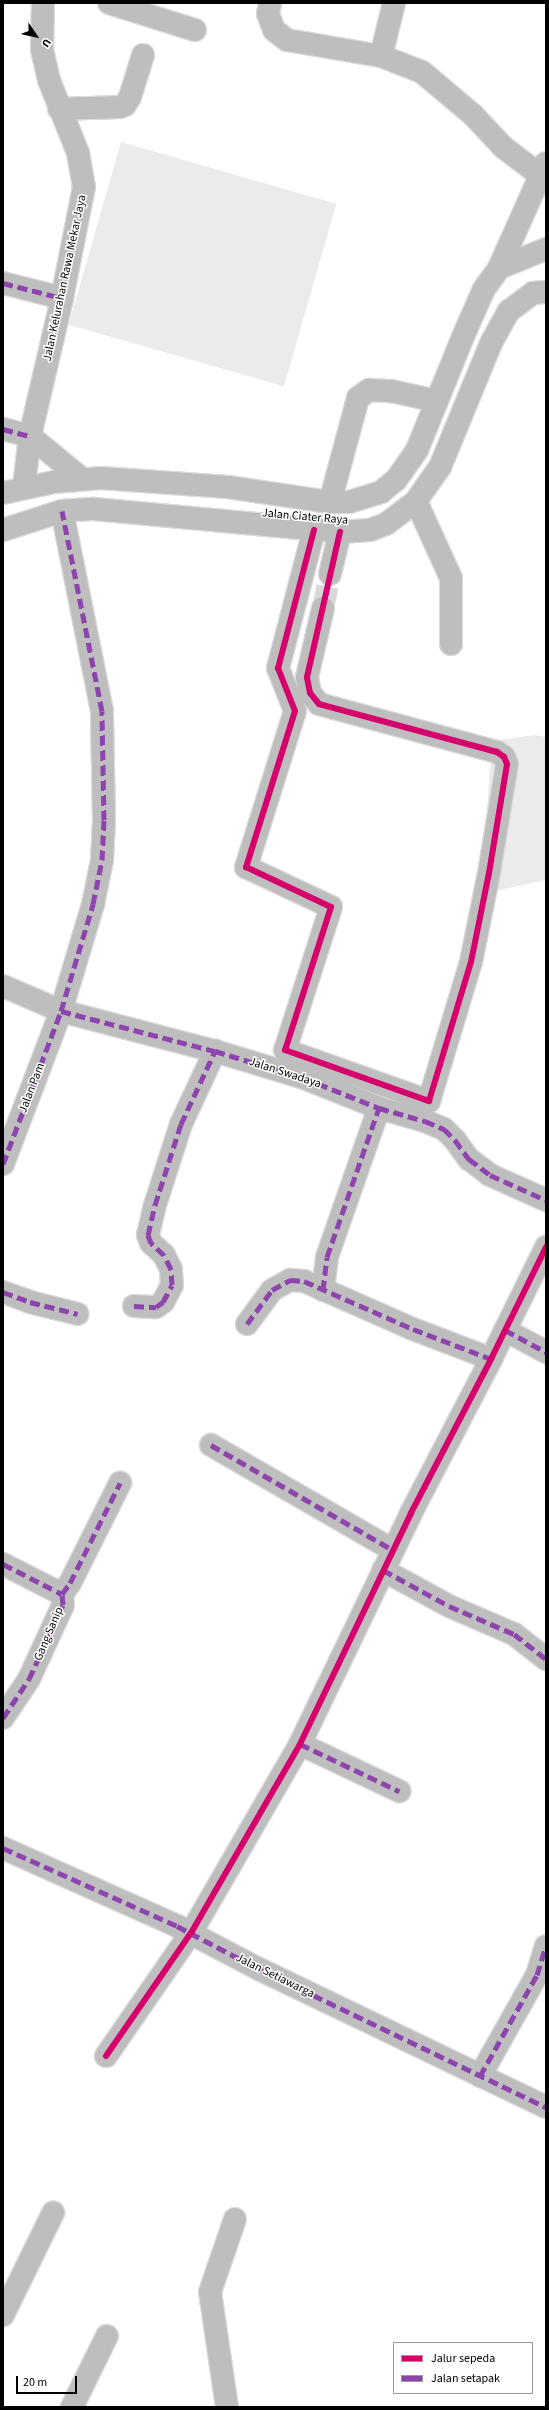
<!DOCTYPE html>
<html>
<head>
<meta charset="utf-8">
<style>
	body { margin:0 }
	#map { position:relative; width:549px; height:2410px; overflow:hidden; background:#fff; font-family:"Source Sans 3",sans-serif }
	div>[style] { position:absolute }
	.green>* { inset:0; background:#ebebeb; transform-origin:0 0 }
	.minor-tunnel>* { height:22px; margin-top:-11px; transform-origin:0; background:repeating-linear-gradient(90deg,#d9d9d9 0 22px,transparent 0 33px) }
	.roads { filter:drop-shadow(1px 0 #dbdbdb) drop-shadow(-1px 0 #dbdbdb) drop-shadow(0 1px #dbdbdb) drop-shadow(0 -1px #dbdbdb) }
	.minor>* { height:22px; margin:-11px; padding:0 11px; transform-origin:11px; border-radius:11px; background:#bebebe }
	.major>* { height:22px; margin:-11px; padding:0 11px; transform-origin:11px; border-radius:11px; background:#bebebe }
	.quiet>* { height:5px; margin-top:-2.5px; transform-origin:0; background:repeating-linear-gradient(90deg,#8e44ad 0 10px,transparent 0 15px) }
	.cycleway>* { height:6px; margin:-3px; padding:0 3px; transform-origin:3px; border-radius:3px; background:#d6006c }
	span { translate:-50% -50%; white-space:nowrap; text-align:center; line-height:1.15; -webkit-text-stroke:3px #fff; paint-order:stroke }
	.street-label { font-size:12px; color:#000 }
	.frame { position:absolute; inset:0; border:4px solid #000; pointer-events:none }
	.legend { position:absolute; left:393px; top:2342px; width:140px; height:52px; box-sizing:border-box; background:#fff; border:1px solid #999; margin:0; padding:5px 7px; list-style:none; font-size:12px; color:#000 }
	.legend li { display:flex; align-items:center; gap:8px; height:20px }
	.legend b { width:20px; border:1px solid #999 }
	.north { position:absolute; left:16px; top:16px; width:40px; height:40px; -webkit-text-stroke:3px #fff; paint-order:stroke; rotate:124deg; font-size:11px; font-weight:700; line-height:16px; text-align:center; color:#000 }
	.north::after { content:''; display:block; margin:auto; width:14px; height:18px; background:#000; clip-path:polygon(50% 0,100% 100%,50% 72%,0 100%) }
	.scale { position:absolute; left:16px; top:2376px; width:61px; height:18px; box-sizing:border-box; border:2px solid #000; border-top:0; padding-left:5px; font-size:12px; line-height:14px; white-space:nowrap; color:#000; -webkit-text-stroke:3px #fff; paint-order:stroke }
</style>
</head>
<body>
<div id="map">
	<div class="green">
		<i style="left:121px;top:142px;width:224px;height:190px;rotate:16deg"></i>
		<i style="clip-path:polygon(535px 735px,546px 737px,546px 880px,481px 894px,492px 741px)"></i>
	</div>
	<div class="minor-tunnel">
		<i style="left:323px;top:608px;width:35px;rotate:-78deg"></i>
	</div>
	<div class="roads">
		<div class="minor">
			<i style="left:109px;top:3px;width:90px;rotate:17.4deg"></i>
			<i style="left:270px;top:3px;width:11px;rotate:100deg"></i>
			<i style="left:268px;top:14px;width:17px;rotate:69deg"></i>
			<i style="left:274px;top:30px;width:16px;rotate:38deg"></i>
			<i style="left:287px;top:40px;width:95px;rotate:9.7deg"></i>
			<i style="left:381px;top:56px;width:44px;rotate:21.3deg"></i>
			<i style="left:422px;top:72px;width:67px;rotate:40.1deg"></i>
			<i style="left:473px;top:115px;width:44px;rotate:46.8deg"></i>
			<i style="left:503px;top:147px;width:48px;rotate:37.3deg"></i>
			<i style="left:381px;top:56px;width:55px;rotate:-76.2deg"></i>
			<i style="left:59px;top:109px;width:61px;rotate:-1.9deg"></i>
			<i style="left:120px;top:107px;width:5px;rotate:-22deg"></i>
			<i style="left:125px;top:105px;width:9px;rotate:-58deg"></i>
			<i style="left:130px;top:97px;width:44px;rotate:-72.8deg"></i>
			<i style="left:499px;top:268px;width:115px;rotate:-65.9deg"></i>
			<i style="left:3px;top:283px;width:61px;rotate:14.3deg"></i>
			<i style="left:3px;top:429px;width:28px;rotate:15deg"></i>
			<i style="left:24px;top:486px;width:50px;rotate:-83.2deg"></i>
			<i style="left:30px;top:436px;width:142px;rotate:-76.9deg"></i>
			<i style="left:62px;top:298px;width:113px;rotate:-78.8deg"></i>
			<i style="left:84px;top:187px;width:35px;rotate:-100deg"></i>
			<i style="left:78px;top:153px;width:79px;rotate:-111.7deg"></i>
			<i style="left:49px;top:80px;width:32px;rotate:-103deg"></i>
			<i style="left:42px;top:49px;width:46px;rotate:-88.8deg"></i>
			<i style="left:416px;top:501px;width:85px;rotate:65.6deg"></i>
			<i style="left:451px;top:578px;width:66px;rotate:90deg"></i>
			<i style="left:330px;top:502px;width:108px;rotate:-74.9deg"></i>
			<i style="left:358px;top:398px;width:14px;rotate:-36deg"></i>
			<i style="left:369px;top:390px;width:22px;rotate:3deg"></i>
			<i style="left:391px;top:391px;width:47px;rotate:12.3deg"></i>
			<i style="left:314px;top:530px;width:143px;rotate:104.6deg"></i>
			<i style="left:278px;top:668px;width:46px;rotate:68.4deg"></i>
			<i style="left:295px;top:711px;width:164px;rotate:107.4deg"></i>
			<i style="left:246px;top:867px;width:94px;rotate:25.2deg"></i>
			<i style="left:331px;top:907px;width:150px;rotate:107.8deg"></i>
			<i style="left:285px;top:1050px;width:153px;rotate:19.5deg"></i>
			<i style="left:429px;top:1101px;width:145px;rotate:-73.2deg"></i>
			<i style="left:471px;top:962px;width:91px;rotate:-78.6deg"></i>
			<i style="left:489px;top:873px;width:110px;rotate:-80.6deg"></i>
			<i style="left:507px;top:764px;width:8px;rotate:-113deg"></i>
			<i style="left:504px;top:757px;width:9px;rotate:-144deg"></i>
			<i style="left:497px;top:752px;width:184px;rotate:-164.9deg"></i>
			<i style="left:319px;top:704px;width:14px;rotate:-129deg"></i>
			<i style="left:310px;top:693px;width:16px;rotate:-101deg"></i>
			<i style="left:307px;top:677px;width:71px;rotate:-76.9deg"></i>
			<i style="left:330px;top:574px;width:43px;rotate:-76.6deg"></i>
			<i style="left:3px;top:986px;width:63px;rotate:23.3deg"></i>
			<i style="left:61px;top:1011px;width:159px;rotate:14.6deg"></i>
			<i style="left:215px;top:1051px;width:93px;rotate:16.9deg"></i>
			<i style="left:304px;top:1078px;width:81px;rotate:21.8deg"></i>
			<i style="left:379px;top:1108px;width:48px;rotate:15.8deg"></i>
			<i style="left:425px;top:1121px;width:21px;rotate:23deg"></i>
			<i style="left:444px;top:1129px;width:16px;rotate:45deg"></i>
			<i style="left:455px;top:1140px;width:24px;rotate:54deg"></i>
			<i style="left:469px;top:1159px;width:26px;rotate:37deg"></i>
			<i style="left:490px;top:1175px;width:61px;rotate:24.1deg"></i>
			<i style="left:3px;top:1164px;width:164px;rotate:-69.2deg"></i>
			<i style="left:61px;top:1011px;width:112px;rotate:-73.3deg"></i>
			<i style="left:93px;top:904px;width:45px;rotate:-78.4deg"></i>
			<i style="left:102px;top:860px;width:40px;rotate:-87.1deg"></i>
			<i style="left:104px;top:820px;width:109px;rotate:-91.1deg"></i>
			<i style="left:102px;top:711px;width:204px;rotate:-101.3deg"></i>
			<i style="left:323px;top:1290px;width:33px;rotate:-83deg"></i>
			<i style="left:327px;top:1257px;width:158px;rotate:-70.8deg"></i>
			<i style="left:3px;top:1292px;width:29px;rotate:20deg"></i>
			<i style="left:30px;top:1302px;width:49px;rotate:14deg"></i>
			<i style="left:134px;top:1306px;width:22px;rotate:3deg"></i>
			<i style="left:156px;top:1307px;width:9px;rotate:-36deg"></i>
			<i style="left:163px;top:1302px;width:19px;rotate:-62deg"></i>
			<i style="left:172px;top:1285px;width:16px;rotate:-94deg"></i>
			<i style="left:171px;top:1269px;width:16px;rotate:-117deg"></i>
			<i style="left:164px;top:1255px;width:18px;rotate:-137deg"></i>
			<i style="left:151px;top:1243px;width:9px;rotate:-111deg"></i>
			<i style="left:148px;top:1235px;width:31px;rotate:-77deg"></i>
			<i style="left:155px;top:1205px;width:85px;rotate:-72.2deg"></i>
			<i style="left:181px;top:1124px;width:81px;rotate:-65deg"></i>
			<i style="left:247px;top:1324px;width:42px;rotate:-53.7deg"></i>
			<i style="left:272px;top:1290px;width:21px;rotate:-29deg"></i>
			<i style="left:290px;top:1280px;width:14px;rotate:4deg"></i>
			<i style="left:304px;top:1281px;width:119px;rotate:23.8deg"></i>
			<i style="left:413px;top:1329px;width:84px;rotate:21deg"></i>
			<i style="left:505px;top:1330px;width:47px;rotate:28.2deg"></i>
			<i style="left:211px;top:1445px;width:210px;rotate:30deg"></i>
			<i style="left:3px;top:1564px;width:66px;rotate:27deg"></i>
			<i style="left:383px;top:1570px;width:75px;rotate:28.6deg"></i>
			<i style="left:449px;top:1606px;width:71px;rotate:23.3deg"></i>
			<i style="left:514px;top:1634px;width:41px;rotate:38deg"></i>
			<i style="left:3px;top:1718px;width:47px;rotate:-56.3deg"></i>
			<i style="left:29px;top:1679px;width:81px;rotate:-65.3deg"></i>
			<i style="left:63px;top:1605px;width:11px;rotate:-95deg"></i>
			<i style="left:62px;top:1594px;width:14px;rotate:-54deg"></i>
			<i style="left:70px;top:1583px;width:112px;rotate:-63.4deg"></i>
			<i style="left:300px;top:1744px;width:110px;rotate:25.4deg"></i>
			<i style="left:3px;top:1848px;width:191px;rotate:24.1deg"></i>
			<i style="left:177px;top:1926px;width:93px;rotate:27.7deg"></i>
			<i style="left:259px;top:1969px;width:318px;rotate:25.7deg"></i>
			<i style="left:106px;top:2056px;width:150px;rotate:-55.4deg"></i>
			<i style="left:191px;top:1933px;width:218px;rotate:-60deg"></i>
			<i style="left:300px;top:1744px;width:256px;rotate:-64.3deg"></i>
			<i style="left:411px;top:1513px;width:174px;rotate:-62.5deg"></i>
			<i style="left:491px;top:1359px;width:125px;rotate:-63.8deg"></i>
			<i style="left:480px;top:2076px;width:116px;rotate:-60.6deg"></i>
			<i style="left:537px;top:1975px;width:30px;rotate:-73deg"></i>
			<i style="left:3px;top:2315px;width:114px;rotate:-63.9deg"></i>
			<i style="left:72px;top:2407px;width:79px;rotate:-63.8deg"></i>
			<i style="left:227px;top:2407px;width:116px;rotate:-98.4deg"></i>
			<i style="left:210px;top:2292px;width:77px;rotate:-71.1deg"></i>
		</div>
		<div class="major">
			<i style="left:30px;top:436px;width:67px;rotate:39.6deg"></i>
			<i style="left:3px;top:493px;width:52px;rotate:-12.2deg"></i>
			<i style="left:54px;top:482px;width:47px;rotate:-4.9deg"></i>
			<i style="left:101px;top:478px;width:127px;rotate:4.1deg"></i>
			<i style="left:228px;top:487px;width:103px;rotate:8.4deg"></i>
			<i style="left:330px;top:502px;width:19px"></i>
			<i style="left:349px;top:502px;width:34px;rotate:-17deg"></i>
			<i style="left:381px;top:492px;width:19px;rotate:-39deg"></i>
			<i style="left:396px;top:480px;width:37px;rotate:-55deg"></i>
			<i style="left:417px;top:450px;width:127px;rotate:-67.9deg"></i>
			<i style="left:465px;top:332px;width:47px;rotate:-66.2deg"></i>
			<i style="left:484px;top:289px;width:26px;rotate:-54deg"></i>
			<i style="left:499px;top:268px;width:51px;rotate:-22deg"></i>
			<i style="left:3px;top:530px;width:62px;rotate:-17.9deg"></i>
			<i style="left:62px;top:511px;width:32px;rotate:-4deg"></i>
			<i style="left:94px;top:509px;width:247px;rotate:5.3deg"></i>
			<i style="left:340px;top:532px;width:30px;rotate:-4deg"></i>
			<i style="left:370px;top:530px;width:17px;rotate:-21deg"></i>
			<i style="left:386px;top:524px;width:38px;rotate:-37deg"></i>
			<i style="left:416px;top:501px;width:42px;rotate:-54.8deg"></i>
			<i style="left:440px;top:467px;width:134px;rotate:-67.6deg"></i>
			<i style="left:491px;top:343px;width:37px;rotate:-61deg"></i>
			<i style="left:509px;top:311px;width:30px;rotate:-37deg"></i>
			<i style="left:533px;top:293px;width:13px;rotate:-4deg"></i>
		</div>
	</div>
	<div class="quiet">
		<i style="left:3px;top:283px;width:61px;rotate:14.3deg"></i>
		<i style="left:3px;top:429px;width:28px;rotate:15deg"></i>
		<i style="left:61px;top:1011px;width:159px;rotate:14.6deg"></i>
		<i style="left:215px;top:1051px;width:93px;rotate:16.9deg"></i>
		<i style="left:304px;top:1078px;width:81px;rotate:21.8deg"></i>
		<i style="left:379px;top:1108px;width:48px;rotate:15.8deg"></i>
		<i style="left:425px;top:1121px;width:21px;rotate:23deg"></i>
		<i style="left:444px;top:1129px;width:16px;rotate:45deg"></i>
		<i style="left:455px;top:1140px;width:24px;rotate:54deg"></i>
		<i style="left:469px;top:1159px;width:26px;rotate:37deg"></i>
		<i style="left:490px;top:1175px;width:61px;rotate:24.1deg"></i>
		<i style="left:3px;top:1164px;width:164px;rotate:-69.2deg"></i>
		<i style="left:61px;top:1011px;width:112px;rotate:-73.3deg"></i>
		<i style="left:93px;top:904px;width:45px;rotate:-78.4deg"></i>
		<i style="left:102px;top:860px;width:40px;rotate:-87.1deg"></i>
		<i style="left:104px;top:820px;width:109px;rotate:-91.1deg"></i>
		<i style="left:102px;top:711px;width:204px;rotate:-101.3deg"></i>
		<i style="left:323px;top:1290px;width:33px;rotate:-83deg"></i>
		<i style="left:327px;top:1257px;width:158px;rotate:-70.8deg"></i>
		<i style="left:3px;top:1292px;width:29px;rotate:20deg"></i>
		<i style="left:30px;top:1302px;width:49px;rotate:14deg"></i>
		<i style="left:134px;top:1306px;width:22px;rotate:3deg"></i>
		<i style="left:156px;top:1307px;width:9px;rotate:-36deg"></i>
		<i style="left:163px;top:1302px;width:19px;rotate:-62deg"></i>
		<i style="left:172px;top:1285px;width:16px;rotate:-94deg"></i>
		<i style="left:171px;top:1269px;width:16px;rotate:-117deg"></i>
		<i style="left:164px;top:1255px;width:18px;rotate:-137deg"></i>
		<i style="left:151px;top:1243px;width:9px;rotate:-111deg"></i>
		<i style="left:148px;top:1235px;width:31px;rotate:-77deg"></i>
		<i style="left:155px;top:1205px;width:85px;rotate:-72.2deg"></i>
		<i style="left:181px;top:1124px;width:81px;rotate:-65deg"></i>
		<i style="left:247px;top:1324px;width:42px;rotate:-53.7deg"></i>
		<i style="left:272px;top:1290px;width:21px;rotate:-29deg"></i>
		<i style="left:290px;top:1280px;width:14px;rotate:4deg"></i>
		<i style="left:304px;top:1281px;width:119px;rotate:23.8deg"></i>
		<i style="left:413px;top:1329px;width:84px;rotate:21deg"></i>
		<i style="left:505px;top:1330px;width:47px;rotate:28.2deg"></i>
		<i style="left:211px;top:1445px;width:210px;rotate:30deg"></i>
		<i style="left:3px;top:1564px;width:66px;rotate:27deg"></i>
		<i style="left:383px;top:1570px;width:75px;rotate:28.6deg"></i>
		<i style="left:449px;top:1606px;width:71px;rotate:23.3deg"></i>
		<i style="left:514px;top:1634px;width:41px;rotate:38deg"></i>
		<i style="left:3px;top:1718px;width:47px;rotate:-56.3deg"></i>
		<i style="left:29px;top:1679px;width:81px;rotate:-65.3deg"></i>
		<i style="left:63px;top:1605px;width:11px;rotate:-95deg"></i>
		<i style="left:62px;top:1594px;width:14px;rotate:-54deg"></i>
		<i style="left:70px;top:1583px;width:112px;rotate:-63.4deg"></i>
		<i style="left:300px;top:1744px;width:110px;rotate:25.4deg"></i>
		<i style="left:3px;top:1848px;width:191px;rotate:24.1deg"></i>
		<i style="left:177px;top:1926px;width:93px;rotate:27.7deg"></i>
		<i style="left:259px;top:1969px;width:318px;rotate:25.7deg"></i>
		<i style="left:480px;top:2076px;width:116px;rotate:-60.6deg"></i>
		<i style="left:537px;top:1975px;width:30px;rotate:-73deg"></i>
	</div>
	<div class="cycleway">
		<i style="left:314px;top:530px;width:143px;rotate:104.6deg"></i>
		<i style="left:278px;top:668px;width:46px;rotate:68.4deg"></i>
		<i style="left:295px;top:711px;width:164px;rotate:107.4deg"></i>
		<i style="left:246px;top:867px;width:94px;rotate:25.2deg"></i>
		<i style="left:331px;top:907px;width:150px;rotate:107.8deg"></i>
		<i style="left:285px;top:1050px;width:153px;rotate:19.5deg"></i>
		<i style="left:429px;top:1101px;width:145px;rotate:-73.2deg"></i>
		<i style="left:471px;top:962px;width:91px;rotate:-78.6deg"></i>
		<i style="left:489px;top:873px;width:110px;rotate:-80.6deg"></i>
		<i style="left:507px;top:764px;width:8px;rotate:-113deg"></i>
		<i style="left:504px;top:757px;width:9px;rotate:-144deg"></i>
		<i style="left:497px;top:752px;width:184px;rotate:-164.9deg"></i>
		<i style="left:319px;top:704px;width:14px;rotate:-129deg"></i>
		<i style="left:310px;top:693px;width:16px;rotate:-101deg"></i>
		<i style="left:307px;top:677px;width:149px;rotate:-77.2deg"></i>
		<i style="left:106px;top:2056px;width:150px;rotate:-55.4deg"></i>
		<i style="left:191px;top:1933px;width:218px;rotate:-60deg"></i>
		<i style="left:300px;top:1744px;width:256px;rotate:-64.3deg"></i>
		<i style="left:411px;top:1513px;width:174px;rotate:-62.5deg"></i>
		<i style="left:491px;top:1359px;width:125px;rotate:-63.8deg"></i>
	</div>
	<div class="street-label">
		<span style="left:65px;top:278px;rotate:-78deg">Jalan Kelurahan Rawa Mekar Jaya</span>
		<span style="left:305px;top:517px;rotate:5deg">Jalan Ciater Raya</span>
		<span style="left:285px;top:1073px;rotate:18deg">Jalan Swadaya</span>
		<span style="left:32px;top:1088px;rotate:-69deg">Jalan Pam</span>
		<span style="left:49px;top:1634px;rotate:-67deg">Gang Sanip</span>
		<span style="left:275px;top:1976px;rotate:26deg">Jalan Setiawarga</span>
	</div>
	<div class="frame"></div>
	<ul class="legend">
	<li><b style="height:5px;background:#d6006c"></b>Jalur sepeda</li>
	<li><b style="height:5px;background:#8e44ad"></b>Jalan setapak</li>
	</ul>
	<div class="north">U</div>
	<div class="scale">20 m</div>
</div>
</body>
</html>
